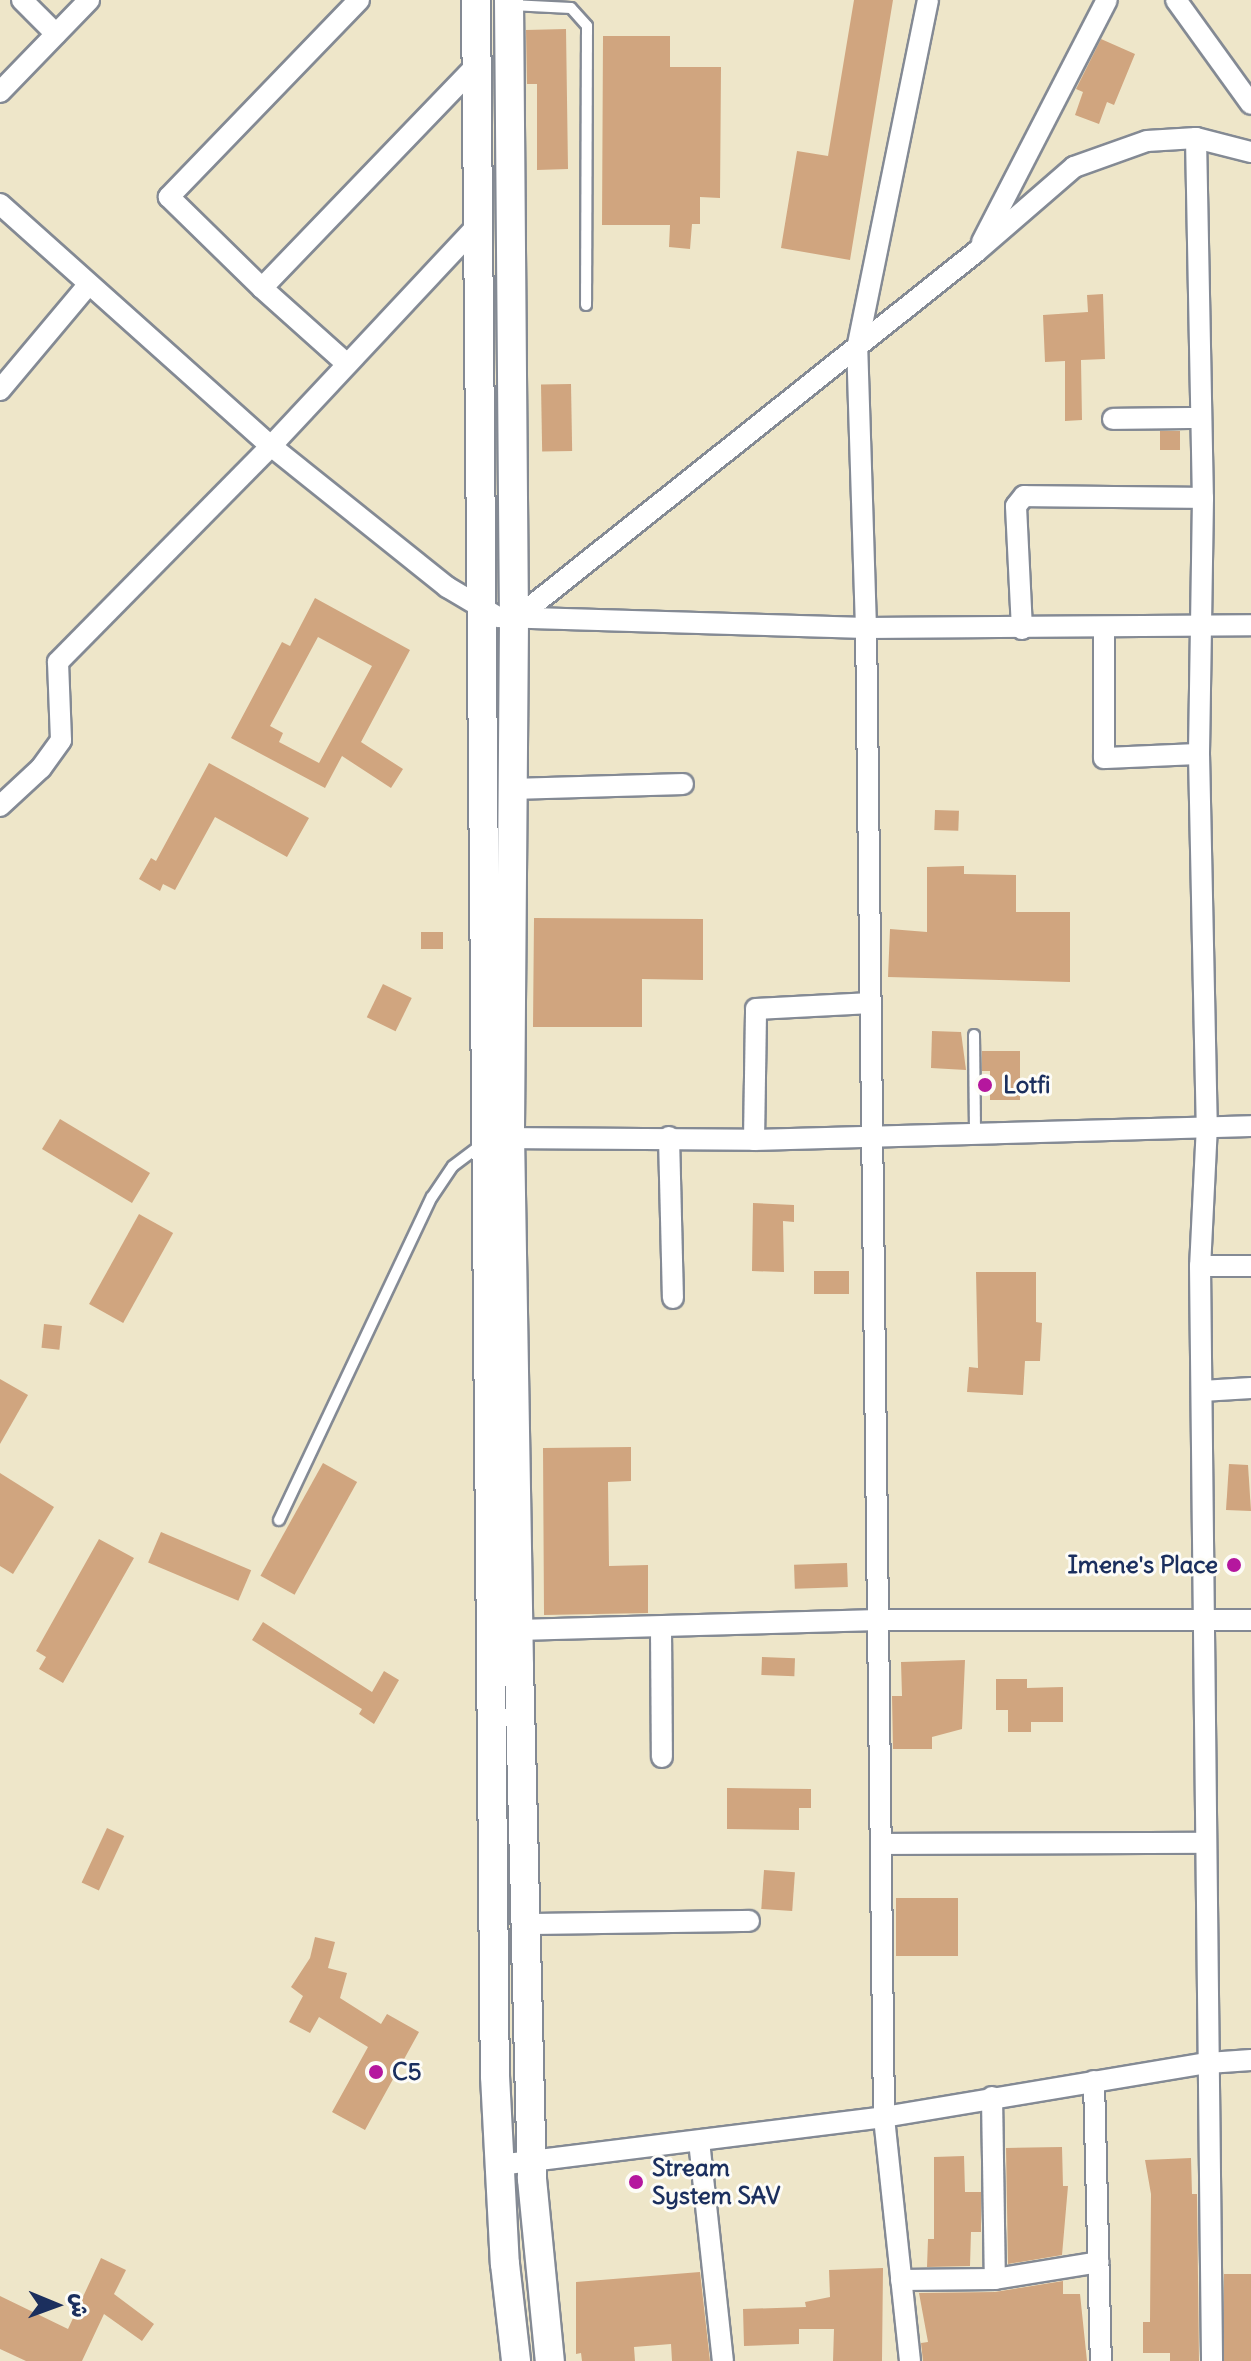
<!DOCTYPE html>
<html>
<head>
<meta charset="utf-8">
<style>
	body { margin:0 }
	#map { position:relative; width:1251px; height:2361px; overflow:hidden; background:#eee6c9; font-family:Delius,"Playpen Sans Arabic",sans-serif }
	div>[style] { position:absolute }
	.building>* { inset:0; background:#d0a57f; transform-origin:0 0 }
	.roads { filter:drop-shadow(2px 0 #848a94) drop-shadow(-2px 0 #848a94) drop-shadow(0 2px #848a94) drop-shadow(0 -2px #848a94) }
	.lane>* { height:10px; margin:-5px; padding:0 5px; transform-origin:5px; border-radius:5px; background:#fff }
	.street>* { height:20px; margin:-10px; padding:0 10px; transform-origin:10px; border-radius:10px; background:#fff }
	.secondary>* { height:28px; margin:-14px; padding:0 14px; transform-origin:14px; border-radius:14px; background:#fff }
	.dots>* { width:22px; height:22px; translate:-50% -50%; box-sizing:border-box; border:4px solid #fdfcf7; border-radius:50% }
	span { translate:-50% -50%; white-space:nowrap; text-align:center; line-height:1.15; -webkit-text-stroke:6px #fdfcf7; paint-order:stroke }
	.poi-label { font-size:24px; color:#1b2f5e; font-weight:700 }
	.left { translate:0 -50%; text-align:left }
	.right { translate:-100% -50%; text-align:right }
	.north { position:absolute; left:16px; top:2265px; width:80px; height:80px; -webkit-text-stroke:6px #fdfcf7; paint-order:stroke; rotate:91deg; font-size:22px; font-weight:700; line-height:32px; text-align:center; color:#1b2f5e }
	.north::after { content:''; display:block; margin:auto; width:28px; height:36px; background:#1b2f5e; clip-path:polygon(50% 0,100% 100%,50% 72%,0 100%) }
</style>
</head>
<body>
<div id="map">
	<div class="building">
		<i style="clip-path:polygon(854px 0,893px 0,850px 260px,781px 248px,797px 151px,828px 156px)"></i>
		<i style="clip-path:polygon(566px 29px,568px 169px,537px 170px,537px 84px,527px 84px,526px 30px)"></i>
		<i style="clip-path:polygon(603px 36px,670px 36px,670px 67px,721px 67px,720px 198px,700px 197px,700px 224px,692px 224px,690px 249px,669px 247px,670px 225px,602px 225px)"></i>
		<i style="clip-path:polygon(1101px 39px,1135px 54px,1114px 105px,1107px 102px,1099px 124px,1075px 115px,1083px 92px,1076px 89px)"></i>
		<i style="clip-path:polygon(1103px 294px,1105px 359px,1081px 360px,1082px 420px,1065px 421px,1065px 361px,1045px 362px,1043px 315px,1088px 312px,1087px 295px)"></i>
		<i style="left:571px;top:384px;width:67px;height:30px;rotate:89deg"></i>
		<i style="left:1160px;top:431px;width:20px;height:19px"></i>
		<i style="clip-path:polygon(evenodd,315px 598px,410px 650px,361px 742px,403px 769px,391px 788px,342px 756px,325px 788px,231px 738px,282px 642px,290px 646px,315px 598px,318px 637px,372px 666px,319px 763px,279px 742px,283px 733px,270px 726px,318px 637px)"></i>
		<i style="clip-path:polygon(209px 763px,309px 818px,287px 857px,215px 817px,175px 890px,163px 884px,160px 891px,139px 879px,151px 858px,156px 861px)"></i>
		<i style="left:935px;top:810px;width:24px;height:20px;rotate:2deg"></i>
		<i style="clip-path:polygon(964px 866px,964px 874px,1016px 875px,1016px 912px,1070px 912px,1070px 982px,888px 977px,890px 929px,927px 932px,927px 867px)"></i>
		<i style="clip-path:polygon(534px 918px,703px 919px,703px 980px,642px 979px,642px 1027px,533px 1027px)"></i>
		<i style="left:421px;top:932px;width:22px;height:17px"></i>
		<i style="left:383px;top:984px;width:32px;height:37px;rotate:26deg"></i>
		<i style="clip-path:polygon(932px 1031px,961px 1032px,966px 1070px,931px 1068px)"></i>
		<i style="clip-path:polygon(982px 1051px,1020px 1051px,1020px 1100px,990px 1100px,990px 1071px,982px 1071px)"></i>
		<i style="left:60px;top:1119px;width:105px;height:35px;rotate:31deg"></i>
		<i style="clip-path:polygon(753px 1203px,794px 1205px,794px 1222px,783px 1221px,784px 1272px,752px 1271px)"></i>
		<i style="left:139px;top:1214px;width:39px;height:103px;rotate:29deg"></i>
		<i style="left:814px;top:1271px;width:35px;height:23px"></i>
		<i style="clip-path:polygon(976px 1272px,1036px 1272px,1036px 1322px,1042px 1323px,1040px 1361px,1025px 1361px,1023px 1395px,967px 1392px,969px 1367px,978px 1368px)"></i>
		<i style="left:44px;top:1324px;width:18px;height:24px;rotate:6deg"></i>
		<i style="clip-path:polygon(0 1379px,28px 1395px,0 1444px)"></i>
		<i style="clip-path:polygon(631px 1447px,631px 1481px,608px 1482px,609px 1566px,648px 1565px,648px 1613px,544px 1615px,543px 1448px)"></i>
		<i style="left:323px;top:1463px;width:39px;height:129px;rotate:29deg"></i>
		<i style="clip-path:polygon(1229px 1464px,1248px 1465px,1251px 1511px,1226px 1510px)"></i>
		<i style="clip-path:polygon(0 1473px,54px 1507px,13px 1574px,0 1566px)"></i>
		<i style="left:161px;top:1532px;width:98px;height:33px;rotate:23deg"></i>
		<i style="clip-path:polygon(99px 1539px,134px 1558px,63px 1683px,39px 1669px,46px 1657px,36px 1651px)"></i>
		<i style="left:847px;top:1563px;width:24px;height:53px;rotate:88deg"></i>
		<i style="clip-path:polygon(263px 1622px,372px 1692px,384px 1671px,399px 1680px,374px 1724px,359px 1714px,362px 1709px,252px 1640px)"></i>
		<i style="left:762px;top:1657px;width:33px;height:18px;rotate:2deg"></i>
		<i style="clip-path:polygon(965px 1660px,962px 1729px,932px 1737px,932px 1749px,893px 1749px,892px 1696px,902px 1696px,901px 1662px)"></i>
		<i style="clip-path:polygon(996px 1679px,1027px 1679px,1027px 1688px,1063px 1687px,1063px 1722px,1031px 1722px,1031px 1732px,1008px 1732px,1008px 1710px,996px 1710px)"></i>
		<i style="clip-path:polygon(727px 1788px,811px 1789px,811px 1808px,799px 1808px,799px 1830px,727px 1829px)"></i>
		<i style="left:107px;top:1828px;width:19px;height:60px;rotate:25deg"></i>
		<i style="left:764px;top:1870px;width:31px;height:39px;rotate:4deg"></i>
		<i style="left:896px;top:1898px;width:62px;height:58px"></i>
		<i style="clip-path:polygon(315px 1937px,335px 1942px,328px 1968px,347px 1973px,340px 1998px,381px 2024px,387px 2014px,419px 2032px,365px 2130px,332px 2112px,368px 2047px,319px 2017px,310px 2033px,289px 2022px,303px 1996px,291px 1987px,310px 1958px)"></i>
		<i style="clip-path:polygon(1062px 2147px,1063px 2186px,1068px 2186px,1062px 2255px,1008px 2264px,1006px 2148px)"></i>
		<i style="clip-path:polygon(964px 2156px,965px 2192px,981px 2192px,981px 2232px,971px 2232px,970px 2266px,927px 2267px,928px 2239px,934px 2239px,934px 2157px)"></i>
		<i style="clip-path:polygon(1191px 2158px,1192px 2194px,1197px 2194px,1199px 2361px,1170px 2361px,1170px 2353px,1143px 2353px,1143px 2322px,1150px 2322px,1151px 2194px,1145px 2160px)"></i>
		<i style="clip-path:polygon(101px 2258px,126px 2270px,114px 2294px,154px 2324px,142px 2341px,104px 2314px,82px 2361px,26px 2361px,0 2349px,0 2296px,68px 2329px)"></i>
		<i style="clip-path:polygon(883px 2268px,882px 2361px,833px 2361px,834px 2329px,799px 2329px,799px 2344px,744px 2346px,743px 2309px,806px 2307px,805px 2302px,830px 2297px,829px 2270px)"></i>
		<i style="clip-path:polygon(700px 2272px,710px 2361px,672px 2361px,671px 2344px,634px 2347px,635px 2361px,582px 2361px,581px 2353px,576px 2354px,576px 2282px)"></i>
		<i style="left:1224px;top:2274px;width:27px;height:87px"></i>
		<i style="clip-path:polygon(1063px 2281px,1063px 2294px,1080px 2294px,1087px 2361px,923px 2361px,921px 2343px,928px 2342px,919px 2293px,995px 2292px)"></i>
	</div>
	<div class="roads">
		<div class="lane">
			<i style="left:511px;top:5px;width:60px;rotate:2.9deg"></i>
			<i style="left:571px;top:8px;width:24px;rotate:48deg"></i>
			<i style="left:587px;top:26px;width:279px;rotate:90.2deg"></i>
			<i style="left:974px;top:1035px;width:100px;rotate:89.4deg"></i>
			<i style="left:279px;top:1520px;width:357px;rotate:-64.7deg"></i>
			<i style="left:432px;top:1197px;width:37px;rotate:-56deg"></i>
			<i style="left:453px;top:1166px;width:35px;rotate:-37deg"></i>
		</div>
		<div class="street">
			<i style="left:22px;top:0;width:48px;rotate:45deg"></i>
			<i style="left:359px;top:0;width:274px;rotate:134deg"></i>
			<i style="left:169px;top:197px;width:130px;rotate:44.4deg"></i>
			<i style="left:262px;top:288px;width:308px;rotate:-46.1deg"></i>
			<i style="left:1176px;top:0;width:128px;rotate:54.2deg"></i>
			<i style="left:0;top:92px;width:128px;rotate:-45.9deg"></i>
			<i style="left:1196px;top:138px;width:360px;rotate:88.9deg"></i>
			<i style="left:1203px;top:498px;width:256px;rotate:90.9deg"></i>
			<i style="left:1199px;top:754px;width:371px;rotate:88.8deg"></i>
			<i style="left:1207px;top:1125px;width:141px;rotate:92.8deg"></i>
			<i style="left:1200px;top:1266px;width:1095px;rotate:89.37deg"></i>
			<i style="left:0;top:204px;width:363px;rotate:41.8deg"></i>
			<i style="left:271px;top:446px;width:226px;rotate:38.7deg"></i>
			<i style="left:447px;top:587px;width:59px;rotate:30.5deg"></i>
			<i style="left:498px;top:617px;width:368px;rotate:1.7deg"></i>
			<i style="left:866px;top:628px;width:385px;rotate:-0.4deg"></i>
			<i style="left:982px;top:242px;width:272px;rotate:-62.7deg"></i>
			<i style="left:262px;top:288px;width:114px;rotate:41.8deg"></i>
			<i style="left:0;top:390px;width:138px;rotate:-50deg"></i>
			<i style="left:1113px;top:419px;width:88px;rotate:-0.7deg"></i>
			<i style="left:514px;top:620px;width:591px;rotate:-38.54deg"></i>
			<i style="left:976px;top:252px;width:130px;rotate:-40.9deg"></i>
			<i style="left:1074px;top:167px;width:77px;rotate:-19.6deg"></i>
			<i style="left:1147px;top:141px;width:49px;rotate:-3.5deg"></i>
			<i style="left:1196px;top:138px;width:57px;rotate:14.3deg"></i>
			<i style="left:1022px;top:629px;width:123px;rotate:-92.8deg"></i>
			<i style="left:1016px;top:506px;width:13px;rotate:-51deg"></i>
			<i style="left:1024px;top:496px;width:179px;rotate:0.6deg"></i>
			<i style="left:1104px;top:629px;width:129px;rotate:90deg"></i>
			<i style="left:1104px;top:758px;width:95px;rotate:-2.4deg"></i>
			<i style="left:513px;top:789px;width:170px;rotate:-1.7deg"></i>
			<i style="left:0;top:806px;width:56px;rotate:-42.8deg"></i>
			<i style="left:41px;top:768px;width:34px;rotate:-54deg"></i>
			<i style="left:61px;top:740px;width:78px;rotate:-92.2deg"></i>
			<i style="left:58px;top:662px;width:303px;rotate:-45.4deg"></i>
			<i style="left:271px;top:446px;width:303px;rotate:-46.9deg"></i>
			<i style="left:669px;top:1137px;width:161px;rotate:88.6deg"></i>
			<i style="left:497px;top:1138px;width:257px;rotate:0.4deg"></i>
			<i style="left:754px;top:1140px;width:497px;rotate:-1.6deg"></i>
			<i style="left:754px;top:1140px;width:131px;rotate:-89.1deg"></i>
			<i style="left:756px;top:1009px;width:115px;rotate:-3deg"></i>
			<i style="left:1200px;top:1266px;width:51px"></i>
			<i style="left:1202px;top:1391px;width:49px;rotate:-3.5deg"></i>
			<i style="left:661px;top:1629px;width:128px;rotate:89.6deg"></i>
			<i style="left:518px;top:1630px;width:361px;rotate:-1.6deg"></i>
			<i style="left:879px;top:1620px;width:372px"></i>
			<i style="left:881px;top:1844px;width:325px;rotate:-0.2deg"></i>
			<i style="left:525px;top:1924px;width:224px;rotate:-0.8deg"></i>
			<i style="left:1094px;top:2081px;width:280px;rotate:88.6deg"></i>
			<i style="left:992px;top:2097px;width:182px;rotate:89.1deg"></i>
			<i style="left:699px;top:2141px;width:221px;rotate:83.8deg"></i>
			<i style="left:499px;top:2165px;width:388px;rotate:-7.1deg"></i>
			<i style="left:884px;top:2117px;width:328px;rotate:-9.5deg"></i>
			<i style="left:1208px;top:2063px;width:43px;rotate:-4deg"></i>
			<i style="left:901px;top:2280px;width:94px;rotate:-0.6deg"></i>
			<i style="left:995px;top:2279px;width:105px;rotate:-9.3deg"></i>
			<i style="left:910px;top:2361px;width:245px;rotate:-96.1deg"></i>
			<i style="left:884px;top:2117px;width:1489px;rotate:-90.69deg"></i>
			<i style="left:866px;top:628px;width:279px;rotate:-91.8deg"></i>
			<i style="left:857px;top:349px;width:356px;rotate:-78.5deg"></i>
		</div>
		<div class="secondary">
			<i style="left:476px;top:0;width:2076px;rotate:89.48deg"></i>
			<i style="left:495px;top:2076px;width:188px;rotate:87deg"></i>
			<i style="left:505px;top:2264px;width:98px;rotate:83.5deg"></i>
			<i style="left:509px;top:0;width:620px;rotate:89.54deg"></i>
			<i style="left:514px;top:620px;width:515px;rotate:90.45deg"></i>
			<i style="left:510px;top:1135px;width:531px;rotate:89.03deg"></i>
			<i style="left:519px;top:1666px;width:513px;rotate:88.55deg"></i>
			<i style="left:532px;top:2179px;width:183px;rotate:84.4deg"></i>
		</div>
	</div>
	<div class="dots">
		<i style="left:985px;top:1085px;background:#b5179e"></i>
		<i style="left:1234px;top:1565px;background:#b5179e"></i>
		<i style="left:376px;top:2072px;background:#b5179e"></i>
		<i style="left:636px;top:2182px;background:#b5179e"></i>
	</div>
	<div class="poi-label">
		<span class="left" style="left:1003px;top:1085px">Lotfi</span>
		<span class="right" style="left:1218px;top:1565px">Imene's Place</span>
		<span class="left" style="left:392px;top:2072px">C5</span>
		<span class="left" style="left:652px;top:2182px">Stream<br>System SAV</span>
	</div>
	<div class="north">ش</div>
</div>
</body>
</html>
